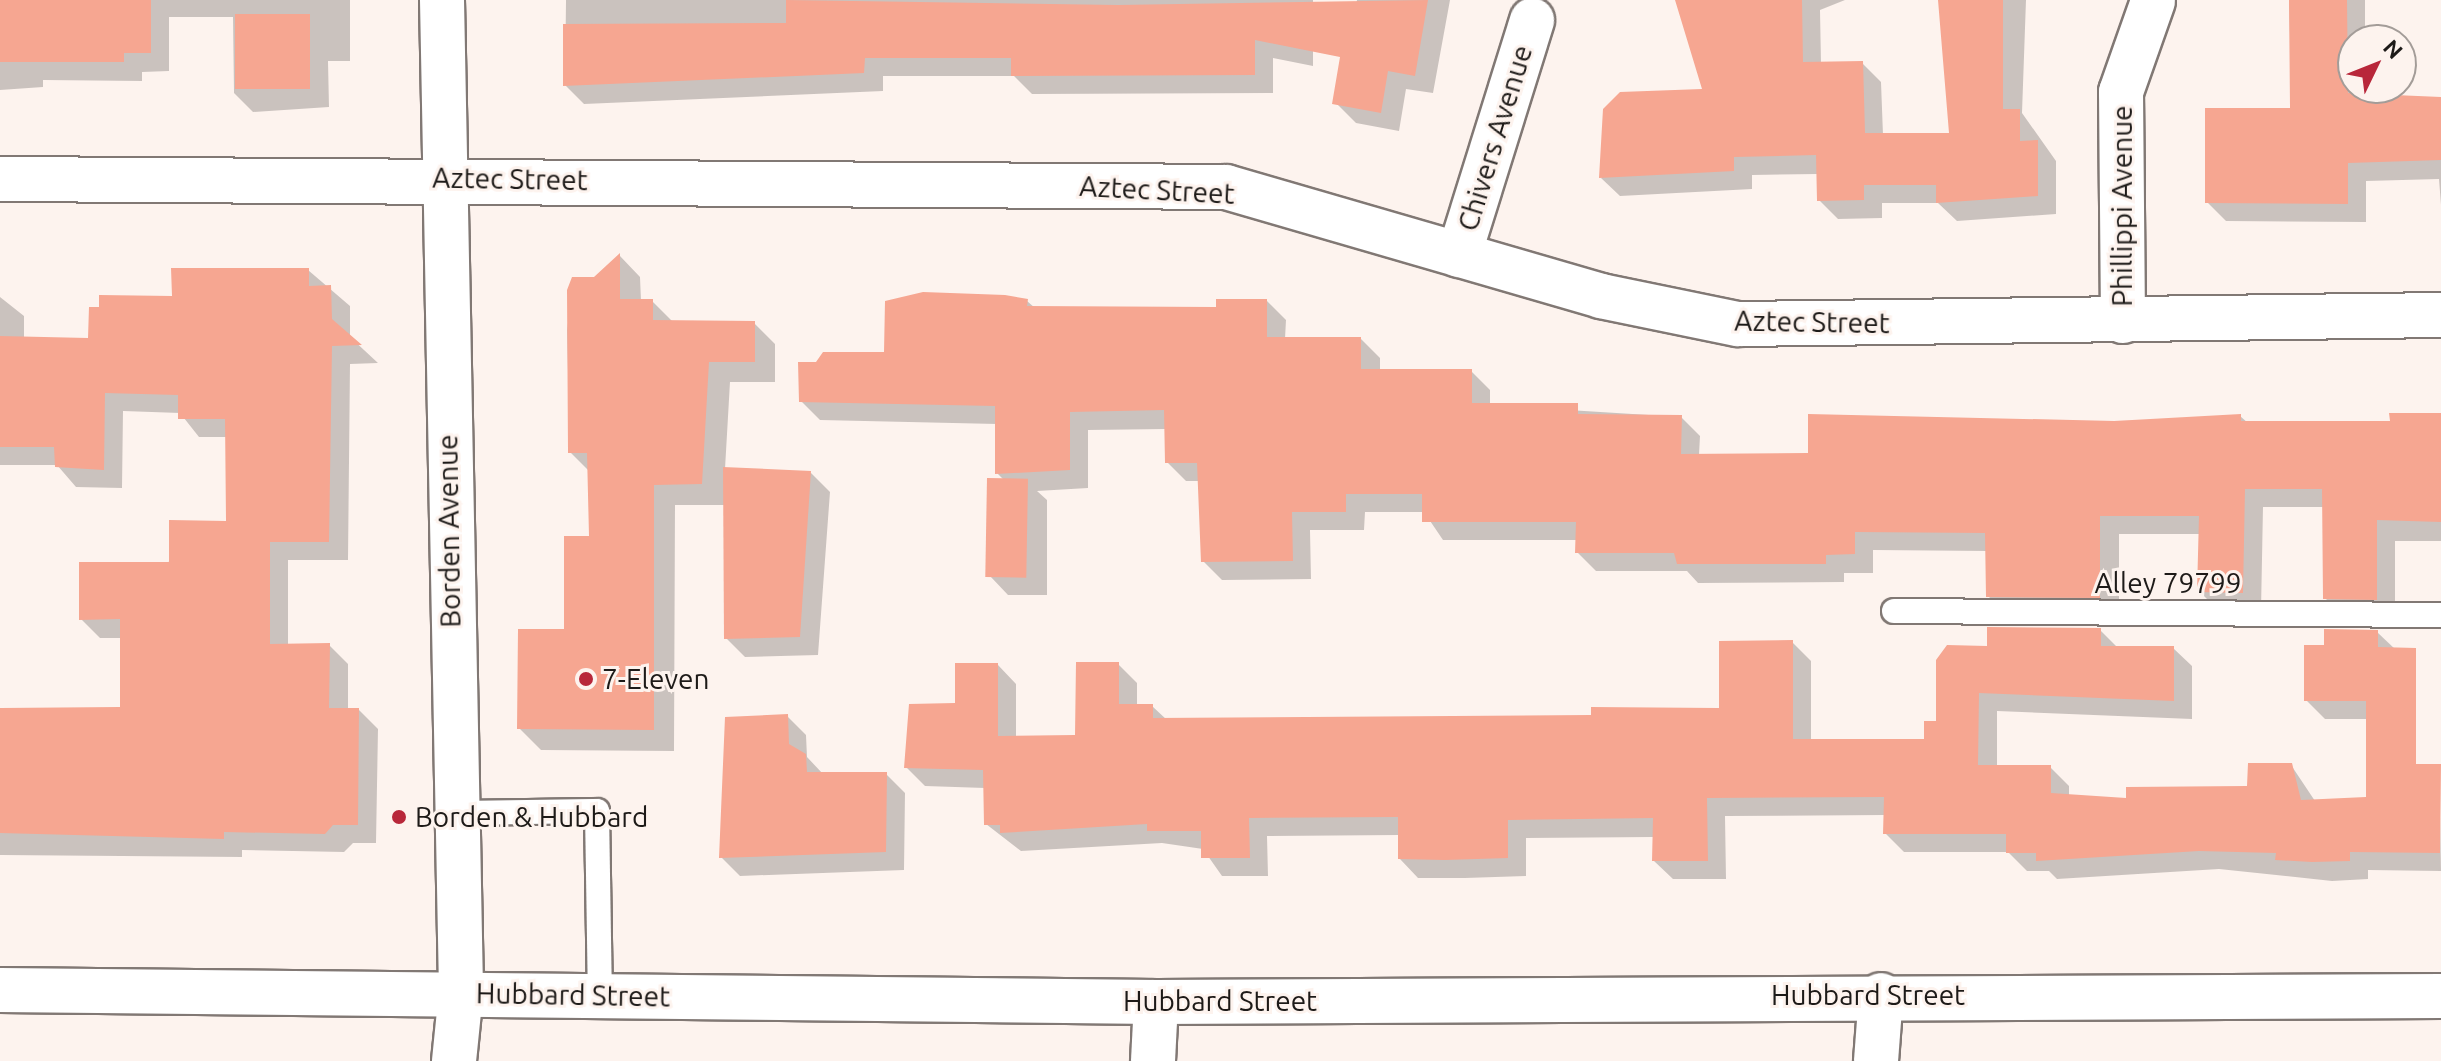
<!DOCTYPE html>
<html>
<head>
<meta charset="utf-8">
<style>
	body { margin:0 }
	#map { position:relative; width:2441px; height:1061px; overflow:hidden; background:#fdf3ee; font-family:Ubuntu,sans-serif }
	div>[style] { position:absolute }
	.shadow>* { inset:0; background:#0003 }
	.building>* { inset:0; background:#f6a691; transform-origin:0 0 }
	.roads { filter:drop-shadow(2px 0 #817874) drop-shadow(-2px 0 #817874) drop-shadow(0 2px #817874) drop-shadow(0 -2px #817874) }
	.service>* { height:24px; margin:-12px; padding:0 12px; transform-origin:12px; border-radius:12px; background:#fff }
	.minor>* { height:44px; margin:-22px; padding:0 22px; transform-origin:22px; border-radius:22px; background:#fff }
	.tertiary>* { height:44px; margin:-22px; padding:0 22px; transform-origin:22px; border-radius:22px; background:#fff }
	.secondary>* { height:44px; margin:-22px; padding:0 22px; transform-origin:22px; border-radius:22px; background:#fff }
	.dots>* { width:22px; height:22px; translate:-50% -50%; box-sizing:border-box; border:4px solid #fdf3ee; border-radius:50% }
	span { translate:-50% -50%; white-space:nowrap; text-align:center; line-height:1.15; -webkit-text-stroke:6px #fdf3ee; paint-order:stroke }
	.street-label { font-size:28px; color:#1d1a18 }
	.poi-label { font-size:28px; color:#1d1a18 }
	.left { translate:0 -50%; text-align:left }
	.north { position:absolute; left:2337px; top:24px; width:80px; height:80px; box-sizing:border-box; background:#fdf3ee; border:2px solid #a39c98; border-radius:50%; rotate:47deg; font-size:22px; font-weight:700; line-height:32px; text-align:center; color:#1d1a18 }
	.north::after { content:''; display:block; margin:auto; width:28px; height:36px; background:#b8273a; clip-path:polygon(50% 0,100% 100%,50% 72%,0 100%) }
</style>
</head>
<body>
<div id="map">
	<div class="shadow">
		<i style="clip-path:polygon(0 0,350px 0,350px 61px,328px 61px,329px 107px,253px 112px,234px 93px,233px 17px,169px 17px,169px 71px,142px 72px,142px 81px,43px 80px,43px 87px,0 90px)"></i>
		<i style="clip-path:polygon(566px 0,1313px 0,1313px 66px,1273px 58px,1273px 93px,1032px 94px,1014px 76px,883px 76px,883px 91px,584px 104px,565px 85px)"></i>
		<i style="clip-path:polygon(1357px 0,1450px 0,1433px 93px,1406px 89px,1399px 131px,1356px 123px,1337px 104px)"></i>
		<i style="clip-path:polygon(1677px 0,1845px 0,1820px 10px,1821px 64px,1862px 63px,1881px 82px,1883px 135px,1951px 135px,1940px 0,2026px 0,2022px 113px,2056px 161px,2056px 214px,1957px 221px,1938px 203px,1882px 203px,1882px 218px,1838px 219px,1819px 200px,1818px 174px,1752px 175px,1752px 189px,1620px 196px,1601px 178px,1704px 91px)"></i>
		<i style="clip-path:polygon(2289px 0,2365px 0,2365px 40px,2353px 40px,2353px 88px,2366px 88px,2366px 95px,2441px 99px,2441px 205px,2439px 179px,2366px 181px,2366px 222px,2226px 221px,2207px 202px,2292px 110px)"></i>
		<i style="clip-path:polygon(620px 256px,640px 277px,641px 301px,652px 301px,673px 322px,754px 323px,775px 344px,775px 382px,730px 382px,725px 469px,811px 473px,830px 492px,818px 655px,745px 657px,726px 638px,725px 505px,675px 505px,674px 751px,541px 750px,519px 728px,565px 631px,591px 538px,589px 471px,570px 452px,567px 330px,574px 279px,595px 279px)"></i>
		<i style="clip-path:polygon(308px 270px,350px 306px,350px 337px,378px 363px,350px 364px,348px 560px,288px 560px,288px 646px,329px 645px,348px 664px,348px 710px,359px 710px,378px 729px,376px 843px,353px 843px,344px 852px,242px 850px,242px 857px,0 855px,0 710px,122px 709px,122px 638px,100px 638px,81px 619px,228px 523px,227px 437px,199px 437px,180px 413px,123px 411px,122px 488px,76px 487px,57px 465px,0 465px,0 297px,24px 316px,24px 339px,90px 340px,174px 298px)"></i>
		<i style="clip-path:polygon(1027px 301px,1035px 308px,1218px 309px,1267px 301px,1286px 320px,1285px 339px,1361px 339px,1380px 358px,1380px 371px,1471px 371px,1490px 390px,1490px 405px,1681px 417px,1700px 436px,1699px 455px,1810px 455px,2240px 416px,2248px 423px,2392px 423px,2441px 415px,2441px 541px,2395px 541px,2395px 618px,2344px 617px,2325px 598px,2324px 507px,2263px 507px,2261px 611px,2218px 610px,2199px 591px,2201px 534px,2119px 534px,2119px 616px,2007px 615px,1988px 596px,1988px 551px,1873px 550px,1873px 573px,1844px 573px,1844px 582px,1698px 583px,1687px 571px,1596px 571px,1577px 552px,1578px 540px,1443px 540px,1424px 512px,1365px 512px,1364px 530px,1310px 530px,1311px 579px,1222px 580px,1203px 561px,1200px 481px,1186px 481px,1167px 462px,1166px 429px,1088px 430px,1088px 488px,1037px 491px,1047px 500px,1047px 595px,1008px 595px,990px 576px,1004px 480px,997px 473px,997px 424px,820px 420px,801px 401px,886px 354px)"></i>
		<i style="clip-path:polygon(2100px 630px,2118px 648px,2173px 648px,2192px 666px,2192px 719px,1997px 711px,1997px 767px,2050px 767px,2069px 786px,2069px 797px,2128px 801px,2249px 788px,2291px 765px,2315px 801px,2440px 816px,2441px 871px,2368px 870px,2368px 879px,2332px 881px,2219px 869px,2057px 879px,2049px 871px,2027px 871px,2008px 852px,1904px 852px,1885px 833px,1886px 815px,1725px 816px,1726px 879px,1673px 879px,1654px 861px,1654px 837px,1526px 838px,1526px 876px,1465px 878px,1418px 878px,1400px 859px,1400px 835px,1267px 836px,1268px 876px,1222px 876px,1203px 849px,1162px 843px,1021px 851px,986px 824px,985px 788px,925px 786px,906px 767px,998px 665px,1016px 684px,1016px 738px,1077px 737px,1118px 664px,1137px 683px,1137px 706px,1152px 706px,1167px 720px,1593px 717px,1721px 710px,1792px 642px,1811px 661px,1811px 741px,1926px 741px,1989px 648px)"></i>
		<i style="clip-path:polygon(2377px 632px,2396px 650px,2396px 719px,2325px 719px,2306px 700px,2326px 647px)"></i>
		<i style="clip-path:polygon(787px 716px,806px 735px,807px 757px,823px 774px,886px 774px,905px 793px,904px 870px,740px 876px,721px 857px)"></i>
	</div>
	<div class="building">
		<i style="clip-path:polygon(0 0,151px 0,151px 53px,124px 53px,124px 62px,0 62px)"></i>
		<i style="clip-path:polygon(786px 0,1118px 5px,1428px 0,1415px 76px,1388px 71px,1381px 113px,1332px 104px,1340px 57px,1255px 40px,1255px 75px,1011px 76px,1011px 58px,865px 58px,864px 73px,563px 86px,563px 24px,786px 23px)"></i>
		<i style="clip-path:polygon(1675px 0,1802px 0,1803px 62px,1863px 61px,1865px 133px,1949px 133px,1938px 0,2003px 0,2003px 109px,2020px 109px,2020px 141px,2038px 140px,2038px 196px,1936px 203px,1936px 185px,1864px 185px,1864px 200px,1817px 201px,1816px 155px,1734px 157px,1734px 171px,1599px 178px,1603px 109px,1620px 92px,1702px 89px)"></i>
		<i style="clip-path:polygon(2289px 0,2347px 0,2348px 93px,2441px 97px,2441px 160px,2348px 163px,2348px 204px,2205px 203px,2205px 108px,2290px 108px)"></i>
		<i style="left:310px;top:14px;width:75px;height:75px;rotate:90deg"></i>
		<i style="clip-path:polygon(620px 253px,620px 299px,653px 299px,653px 320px,755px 321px,755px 362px,709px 362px,702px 484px,654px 485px,654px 730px,517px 729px,518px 629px,564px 629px,564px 536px,589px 536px,587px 453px,568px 453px,567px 290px,572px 277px,594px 277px)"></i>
		<i style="clip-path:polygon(171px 268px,309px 268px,309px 286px,331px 285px,332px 319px,362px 345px,332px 346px,329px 542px,270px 542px,270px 644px,330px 643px,329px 708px,359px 708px,358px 825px,333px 825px,325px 834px,224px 832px,224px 839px,0 833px,0 708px,120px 707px,120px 619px,79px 620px,79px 562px,169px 562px,169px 520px,226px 521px,225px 419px,178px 419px,178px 395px,105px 393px,104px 470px,55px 467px,54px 447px,0 447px,0 336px,88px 338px,89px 307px,99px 307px,99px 295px,172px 296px)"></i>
		<i style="clip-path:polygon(923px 292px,1005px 295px,1028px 299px,1027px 306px,1216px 307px,1216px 299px,1267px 299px,1267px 337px,1361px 337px,1361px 369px,1472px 369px,1472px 403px,1578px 403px,1578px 414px,1682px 415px,1681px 454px,1808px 453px,1808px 414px,2114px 421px,2241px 414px,2241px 421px,2390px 421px,2389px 413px,2441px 413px,2441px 522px,2377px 520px,2377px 600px,2323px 599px,2322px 489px,2245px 489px,2243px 593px,2197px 592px,2199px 516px,2100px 516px,2100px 598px,1986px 597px,1985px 533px,1855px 532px,1855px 554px,1826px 555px,1826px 564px,1677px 564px,1674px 553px,1575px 553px,1576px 522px,1422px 522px,1422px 494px,1346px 494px,1346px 512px,1292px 512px,1293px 561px,1201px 562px,1197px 463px,1165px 463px,1164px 410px,1070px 412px,1070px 470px,995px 474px,995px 406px,799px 402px,798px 362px,816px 362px,823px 352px,884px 352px,885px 301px)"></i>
		<i style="clip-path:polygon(723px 467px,811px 471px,800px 637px,724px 639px)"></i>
		<i style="left:987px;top:478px;width:41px;height:99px;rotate:1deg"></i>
		<i style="clip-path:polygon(1987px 627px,2101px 628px,2101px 646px,2174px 646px,2174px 701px,1979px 693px,1978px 765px,2051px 765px,2051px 793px,2126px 798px,2126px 787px,2247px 786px,2248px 763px,2292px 763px,2301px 800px,2366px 797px,2366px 701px,2304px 701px,2304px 645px,2324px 645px,2324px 629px,2378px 630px,2378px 647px,2416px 648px,2416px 764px,2441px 764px,2440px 853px,2350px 852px,2350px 861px,2312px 862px,2275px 860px,2276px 853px,2199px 851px,2036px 861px,2036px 853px,2006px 853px,2006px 834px,1883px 834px,1884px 797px,1707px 798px,1708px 861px,1652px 861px,1653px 818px,1508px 820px,1508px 858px,1445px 860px,1398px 859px,1398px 817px,1249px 818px,1250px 858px,1201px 858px,1201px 831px,1147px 831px,1147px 824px,1000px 833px,1000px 825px,984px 825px,983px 770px,904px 768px,909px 704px,955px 703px,955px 663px,998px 663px,998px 736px,1075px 735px,1076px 662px,1119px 662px,1119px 704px,1153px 704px,1153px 718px,1591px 715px,1591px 707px,1719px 708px,1719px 641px,1793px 640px,1793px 739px,1924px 739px,1924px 721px,1936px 721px,1936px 660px,1947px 645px,1987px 646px)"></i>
		<i style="clip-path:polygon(788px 714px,789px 744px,806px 754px,807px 772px,887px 772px,886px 852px,719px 858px,725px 717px)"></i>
	</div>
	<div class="roads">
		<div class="service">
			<i style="left:1894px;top:611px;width:547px;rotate:0.42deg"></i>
			<i style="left:456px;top:813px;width:141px;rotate:-0.8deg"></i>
			<i style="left:597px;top:811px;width:184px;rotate:89.1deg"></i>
		</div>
		<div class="minor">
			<i style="left:0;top:179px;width:1226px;rotate:0.37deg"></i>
			<i style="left:1226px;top:187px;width:391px;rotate:16.2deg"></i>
			<i style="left:1601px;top:296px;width:140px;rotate:11.6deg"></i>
			<i style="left:1738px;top:324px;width:703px;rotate:-0.73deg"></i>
			<i style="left:1459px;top:255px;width:246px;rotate:-72.7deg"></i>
			<i style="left:2123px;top:321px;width:229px;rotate:-90.5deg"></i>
			<i style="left:2121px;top:92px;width:96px;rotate:-70.6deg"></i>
			<i style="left:1153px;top:1061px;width:59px;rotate:-87.1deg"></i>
			<i style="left:1876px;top:1061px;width:66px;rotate:-85.7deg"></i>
		</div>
		<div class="tertiary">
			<i style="left:442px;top:0;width:992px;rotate:88.9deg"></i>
			<i style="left:461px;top:992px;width:69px;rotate:95.8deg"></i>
		</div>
		<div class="secondary">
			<i style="left:0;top:990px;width:1156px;rotate:0.59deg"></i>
			<i style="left:1156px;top:1002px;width:1285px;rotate:-0.27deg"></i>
		</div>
	</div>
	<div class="dots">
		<i style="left:586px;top:679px;background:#b8273a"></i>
		<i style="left:399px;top:817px;background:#b8273a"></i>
	</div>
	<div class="street-label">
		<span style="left:1495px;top:138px;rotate:-73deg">Chivers Avenue</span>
		<span style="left:510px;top:179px;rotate:1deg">Aztec Street</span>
		<span style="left:1157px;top:190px;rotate:3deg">Aztec Street</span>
		<span style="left:2122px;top:206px;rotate:-90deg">Phillippi Avenue</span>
		<span style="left:1812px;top:322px;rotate:1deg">Aztec Street</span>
		<span style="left:449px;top:531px;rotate:-91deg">Borden Avenue</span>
		<span style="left:2168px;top:583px">Alley 79799</span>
		<span style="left:573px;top:995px;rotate:1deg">Hubbard Street</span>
		<span style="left:1868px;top:995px">Hubbard Street</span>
		<span style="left:1220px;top:1001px">Hubbard Street</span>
	</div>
	<div class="poi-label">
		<span class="left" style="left:602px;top:679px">7-Eleven</span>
		<span class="left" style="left:415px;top:817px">Borden &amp; Hubbard</span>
	</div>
	<div class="north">N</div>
</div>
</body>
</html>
